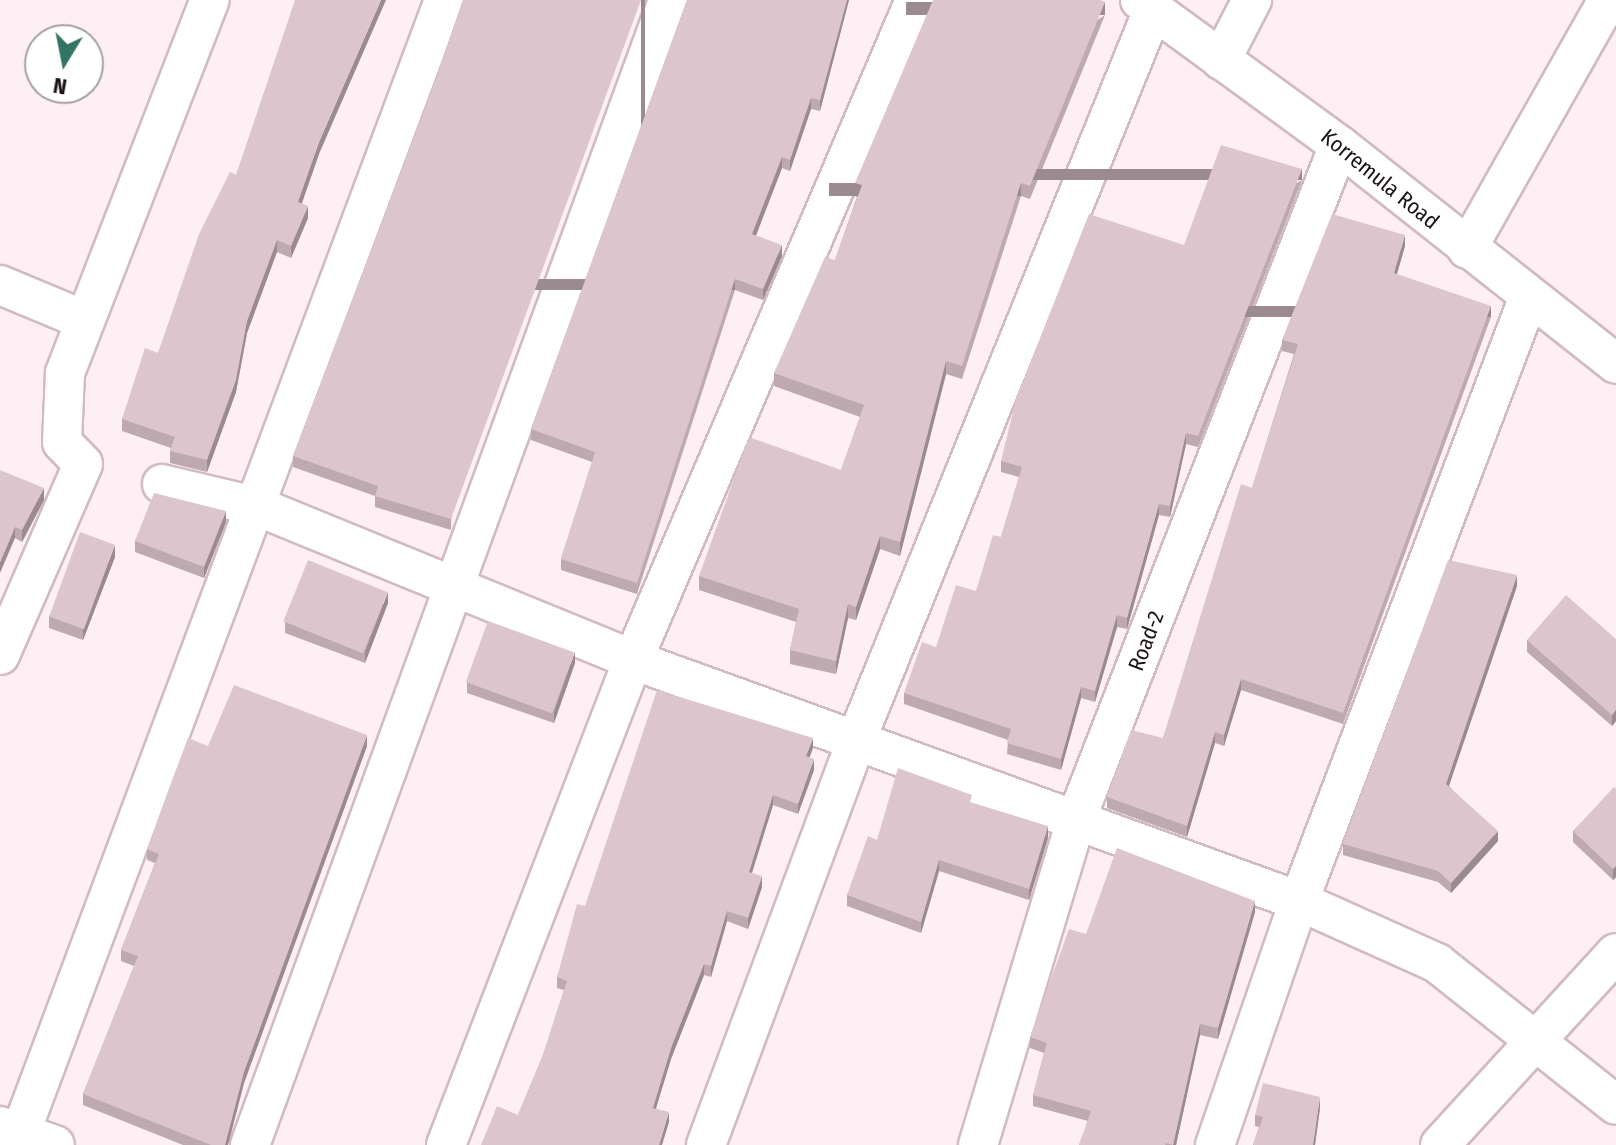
<!DOCTYPE html>
<html>
<head>
<meta charset="utf-8">
<style>
	body { margin:0 }
	#map { position:relative; width:1616px; height:1145px; overflow:hidden; background:#feeff4; font-family:"Fira Sans Condensed",sans-serif }
	div>[style] { position:absolute }
	.roads { filter:drop-shadow(2px 0 #d1bac2) drop-shadow(-2px 0 #d1bac2) drop-shadow(0 2px #d1bac2) drop-shadow(0 -2px #d1bac2) }
	.minor>* { height:38px; margin:-19px; padding:0 19px; transform-origin:19px; border-radius:19px; background:#fff }
	.wall>* { inset:0; background:#bea9b0 }
	.shaded-wall>* { inset:0; background:#9b8a90; transform-origin:0 0 }
	.building>* { inset:0; background:#ddc5cd; transform-origin:0 0 }
	span { translate:-50% -50%; white-space:nowrap; text-align:center; line-height:1.15; -webkit-text-stroke:6px #fff; paint-order:stroke }
	.street-label { font-size:22px; color:#1b1316 }
	.north { position:absolute; left:24px; top:24px; width:80px; height:80px; box-sizing:border-box; background:#fff; border:2px solid #a4a1a2; border-radius:50%; rotate:190deg; font-size:22px; font-weight:700; line-height:32px; text-align:center; color:#1b1316 }
	.north::after { content:''; display:block; margin:auto; width:28px; height:36px; background:#337565; clip-path:polygon(50% 0,100% 100%,50% 72%,0 100%) }
</style>
</head>
<body>
<div id="map">
	<div class="roads">
		<div class="minor">
			<i style="left:1140px;top:0;width:246px;rotate:36.1deg"></i>
			<i style="left:1339px;top:145px;width:353px;rotate:38.3deg"></i>
			<i style="left:1221px;top:60px;width:68px;rotate:-62.7deg"></i>
			<i style="left:1467px;top:249px;width:286px;rotate:-60.5deg"></i>
			<i style="left:0;top:285px;width:91px;rotate:22.6deg"></i>
			<i style="left:162px;top:484px;width:100px;rotate:13.3deg"></i>
			<i style="left:259px;top:507px;width:404px;rotate:22.2deg"></i>
			<i style="left:633px;top:660px;width:708px;rotate:19.89deg"></i>
			<i style="left:1299px;top:901px;width:151px;rotate:24.2deg"></i>
			<i style="left:1437px;top:963px;width:228px;rotate:38.4deg"></i>
			<i style="left:0;top:655px;width:208px;rotate:-66.5deg"></i>
			<i style="left:83px;top:464px;width:30px;rotate:-134deg"></i>
			<i style="left:62px;top:442px;width:69px;rotate:-87.5deg"></i>
			<i style="left:65px;top:373px;width:400px;rotate:-68.8deg"></i>
			<i style="left:0;top:1126px;width:58px;rotate:19.1deg"></i>
			<i style="left:16px;top:1145px;width:1222px;rotate:-69.5deg"></i>
			<i style="left:250px;top:1145px;width:1219px;rotate:-69.94deg"></i>
			<i style="left:446px;top:1145px;width:520px;rotate:-68.92deg"></i>
			<i style="left:633px;top:660px;width:718px;rotate:-66.86deg"></i>
			<i style="left:706px;top:1145px;width:434px;rotate:-69.6deg"></i>
			<i style="left:857px;top:738px;width:786px;rotate:-67.87deg"></i>
			<i style="left:978px;top:1145px;width:343px;rotate:-73.2deg"></i>
			<i style="left:1077px;top:817px;width:721px;rotate:-68.7deg"></i>
			<i style="left:1215px;top:1145px;width:258px;rotate:-71deg"></i>
			<i style="left:1299px;top:901px;width:644px;rotate:-69.17deg"></i>
			<i style="left:1440px;top:1145px;width:260px;rotate:-47.5deg"></i>
		</div>
	</div>
	<div class="wall">
		<i style="clip-path:polygon(463px 0,451px 530px,375px 507px,375px 496px,293px 467px,293px 456px,431px 92px)"></i>
		<i style="clip-path:polygon(687px 0,849px 0,820px 111px,811px 109px,790px 171px,782px 168px,756px 236px,782px 256px,763px 300px,735px 290px,637px 594px,561px 570px,561px 559px,592px 462px,531px 440px,531px 429px)"></i>
		<i style="clip-path:polygon(1105px 15px,1030px 199px,1021px 196px,962px 379px,946px 374px,900px 556px,880px 549px,856px 620px,848px 618px,836px 674px,790px 664px,790px 650px,796px 622px,699px 590px,699px 576px,841px 470px,860px 417px,774px 386px,774px 373px,835px 260px,857px 197px,855px 196px,855px 183px)"></i>
		<i style="clip-path:polygon(319px 154px,302px 203px,308px 218px,291px 258px,277px 252px,247px 333px,236px 392px,207px 472px,170px 463px,170px 451px,171px 448px,122px 431px,122px 419px,158px 353px,236px 175px)"></i>
		<i style="clip-path:polygon(1302px 180px,1198px 447px,1186px 444px,1170px 517px,1159px 515px,1127px 629px,1117px 627px,1095px 702px,1081px 698px,1061px 770px,1007px 754px,1008px 740px,904px 704px,904px 693px,976px 591px,1001px 537px,1019px 477px,1001px 472px,1001px 461px,1184px 245px)"></i>
		<i style="clip-path:polygon(1405px 246px,1397px 274px,1491px 317px,1343px 724px,1241px 690px,1224px 746px,1215px 743px,1187px 837px,1107px 808px,1107px 797px,1163px 738px,1252px 488px,1294px 354px,1282px 351px,1282px 340px)"></i>
		<i style="clip-path:polygon(0 470px,44px 500px,22px 542px,15px 538px)"></i>
		<i style="clip-path:polygon(226px 522px,204px 578px,135px 552px,135px 541px)"></i>
		<i style="clip-path:polygon(115px 557px,83px 640px,49px 628px,49px 616px)"></i>
		<i style="clip-path:polygon(1517px 586px,1449px 786px,1498px 841px,1451px 893px,1438px 882px,1343px 855px,1343px 844px)"></i>
		<i style="clip-path:polygon(388px 603px,365px 663px,285px 633px,285px 622px)"></i>
		<i style="clip-path:polygon(1616px 639px,1616px 721px,1612px 726px,1527px 652px,1527px 640px)"></i>
		<i style="clip-path:polygon(575px 663px,554px 723px,467px 693px,467px 682px)"></i>
		<i style="clip-path:polygon(208px 746px,367px 746px,244px 1083px,228px 1145px,183px 1145px,83px 1105px,83px 1094px,134px 966px,121px 961px,121px 950px,155px 863px,147px 860px,147px 849px)"></i>
		<i style="clip-path:polygon(813px 748px,809px 758px,814px 770px,798px 814px,773px 805px,752px 873px,762px 887px,748px 929px,727px 921px,711px 977px,704px 975px,671px 1059px,656px 1108px,669px 1122px,518px 1115px,543px 1055px,564px 990px,557px 988px,557px 977px,585px 906px)"></i>
		<i style="clip-path:polygon(1616px 789px,1616px 877px,1613px 880px,1573px 842px,1573px 831px)"></i>
		<i style="clip-path:polygon(972px 803px,1048px 838px,1029px 900px,939px 871px,921px 933px,847px 906px,847px 895px,877px 840px)"></i>
		<i style="clip-path:polygon(1255px 912px,1218px 1039px,1200px 1035px,1176px 1145px,1079px 1145px,1088px 1121px,1033px 1106px,1033px 1095px,1044px 1053px,1030px 1048px,1030px 1037px,1086px 934px)"></i>
		<i style="clip-path:polygon(1320px 1108px,1315px 1145px,1253px 1145px,1259px 1127px,1255px 1126px,1255px 1115px)"></i>
	</div>
	<div class="shaded-wall">
		<i style="clip-path:polygon(381px 0,386px 0,319px 154px,298px 214px,298px 202px,319px 142px)"></i>
		<i style="left:641px;top:0;width:4px;height:553px"></i>
		<i style="clip-path:polygon(847px 0,849px 0,820px 111px,820px 100px)"></i>
		<i style="left:1105px;top:2px;width:13px;height:199px;rotate:90deg"></i>
		<i style="clip-path:polygon(811px 98px,811px 109px,790px 171px,790px 160px)"></i>
		<i style="clip-path:polygon(782px 157px,782px 168px,752px 245px,752px 234px)"></i>
		<i style="left:1302px;top:169px;width:11px;height:287px;rotate:90deg"></i>
		<i style="left:1021px;top:183px;width:13px;height:192px;rotate:90deg"></i>
		<i style="clip-path:polygon(308px 206px,308px 218px,291px 258px,291px 246px)"></i>
		<i style="clip-path:polygon(1405px 235px,1405px 246px,1394px 284px,1394px 273px)"></i>
		<i style="clip-path:polygon(277px 240px,277px 252px,247px 333px,236px 392px,207px 472px,207px 460px,247px 321px)"></i>
		<i style="clip-path:polygon(782px 245px,782px 256px,763px 300px,763px 289px)"></i>
		<i style="left:735px;top:279px;width:11px;height:319px;rotate:90deg"></i>
		<i style="left:1491px;top:306px;width:11px;height:433px;rotate:90deg"></i>
		<i style="clip-path:polygon(946px 361px,946px 374px,900px 556px,900px 542px)"></i>
		<i style="clip-path:polygon(1186px 433px,1186px 444px,1170px 517px,1170px 506px)"></i>
		<i style="clip-path:polygon(44px 488px,44px 500px,22px 542px,22px 530px)"></i>
		<i style="clip-path:polygon(1159px 504px,1159px 515px,1127px 629px,1127px 618px)"></i>
		<i style="clip-path:polygon(226px 511px,226px 522px,204px 578px,204px 567px)"></i>
		<i style="clip-path:polygon(15px 527px,15px 538px,0 573px,0 562px)"></i>
		<i style="clip-path:polygon(880px 536px,880px 549px,856px 620px,856px 607px)"></i>
		<i style="clip-path:polygon(115px 545px,115px 557px,83px 640px,83px 629px)"></i>
		<i style="clip-path:polygon(1517px 575px,1517px 586px,1446px 794px,1446px 784px)"></i>
		<i style="clip-path:polygon(388px 592px,388px 603px,365px 663px,365px 652px)"></i>
		<i style="clip-path:polygon(848px 604px,848px 618px,836px 674px,836px 661px)"></i>
		<i style="clip-path:polygon(1117px 615px,1117px 627px,1095px 702px,1095px 691px)"></i>
		<i style="clip-path:polygon(575px 652px,575px 663px,554px 723px,554px 712px)"></i>
		<i style="clip-path:polygon(1241px 679px,1241px 690px,1224px 746px,1224px 735px)"></i>
		<i style="clip-path:polygon(1081px 687px,1081px 698px,1061px 770px,1061px 759px)"></i>
		<i style="clip-path:polygon(1616px 710px,1616px 721px,1612px 726px,1612px 715px)"></i>
		<i style="clip-path:polygon(1215px 732px,1215px 743px,1187px 837px,1187px 826px)"></i>
		<i style="clip-path:polygon(367px 735px,367px 746px,244px 1083px,228px 1145px,225px 1145px,244px 1072px)"></i>
		<i style="clip-path:polygon(813px 738px,813px 748px,806px 767px,806px 756px)"></i>
		<i style="clip-path:polygon(814px 759px,814px 770px,798px 814px,798px 804px)"></i>
		<i style="clip-path:polygon(773px 795px,773px 805px,749px 882px,749px 872px)"></i>
		<i style="clip-path:polygon(1048px 826px,1048px 838px,1029px 900px,1029px 889px)"></i>
		<i style="clip-path:polygon(1498px 831px,1498px 841px,1451px 893px,1451px 883px)"></i>
		<i style="clip-path:polygon(939px 860px,939px 871px,921px 933px,921px 922px)"></i>
		<i style="clip-path:polygon(1616px 866px,1616px 877px,1613px 880px,1613px 869px)"></i>
		<i style="clip-path:polygon(762px 876px,762px 887px,748px 929px,748px 918px)"></i>
		<i style="clip-path:polygon(1255px 901px,1255px 912px,1218px 1039px,1218px 1028px)"></i>
		<i style="clip-path:polygon(727px 911px,727px 921px,711px 977px,711px 966px)"></i>
		<i style="clip-path:polygon(704px 964px,704px 975px,671px 1059px,653px 1118px,653px 1108px,671px 1048px)"></i>
		<i style="clip-path:polygon(1200px 1024px,1200px 1035px,1176px 1145px,1173px 1145px)"></i>
		<i style="clip-path:polygon(1320px 1097px,1320px 1108px,1315px 1145px,1313px 1145px)"></i>
		<i style="clip-path:polygon(669px 1112px,669px 1122px,662px 1145px,659px 1145px)"></i>
	</div>
	<div class="building">
		<i style="clip-path:polygon(295px 0,381px 0,319px 142px,298px 202px,308px 206px,291px 246px,277px 240px,247px 321px,236px 380px,207px 460px,170px 451px,175px 437px,122px 419px,145px 348px,158px 353px,199px 234px,230px 172px,236px 175px)"></i>
		<i style="clip-path:polygon(463px 0,641px 0,451px 519px,375px 496px,378px 486px,293px 456px,431px 92px)"></i>
		<i style="clip-path:polygon(687px 0,847px 0,820px 100px,811px 98px,790px 160px,782px 157px,752px 234px,782px 245px,763px 289px,735px 279px,637px 583px,561px 559px,595px 452px,531px 429px)"></i>
		<i style="clip-path:polygon(933px 0,1100px 0,1105px 2px,1030px 186px,1021px 183px,962px 366px,946px 361px,900px 542px,880px 536px,856px 607px,848px 604px,836px 661px,790px 650px,799px 609px,699px 576px,749px 437px,841px 470px,864px 405px,774px 373px,825px 257px,835px 260px,862px 185px,855px 183px)"></i>
		<i style="clip-path:polygon(1221px 145px,1302px 169px,1198px 436px,1186px 433px,1170px 506px,1159px 504px,1127px 618px,1117px 615px,1095px 691px,1081px 687px,1061px 759px,1007px 743px,1011px 729px,904px 693px,922px 642px,936px 647px,956px 585px,976px 591px,993px 535px,1001px 537px,1022px 467px,1001px 461px,1016px 399px,1089px 214px,1184px 245px)"></i>
		<i style="clip-path:polygon(1332px 214px,1405px 235px,1394px 273px,1491px 306px,1343px 713px,1241px 679px,1224px 735px,1215px 732px,1187px 826px,1107px 797px,1131px 730px,1163px 738px,1241px 484px,1252px 488px,1298px 344px,1282px 340px)"></i>
		<i style="clip-path:polygon(0 470px,44px 488px,22px 530px,15px 527px,0 562px)"></i>
		<i style="clip-path:polygon(154px 493px,226px 511px,204px 567px,135px 541px)"></i>
		<i style="left:80px;top:532px;width:37px;height:90px;rotate:20deg"></i>
		<i style="left:308px;top:560px;width:86px;height:66px;rotate:22deg"></i>
		<i style="clip-path:polygon(1448px 560px,1517px 575px,1446px 784px,1498px 831px,1451px 883px,1438px 871px,1343px 844px)"></i>
		<i style="clip-path:polygon(1566px 595px,1616px 639px,1616px 710px,1612px 715px,1527px 640px)"></i>
		<i style="left:488px;top:621px;width:92px;height:65px;rotate:20deg"></i>
		<i style="clip-path:polygon(234px 685px,367px 735px,244px 1072px,225px 1145px,211px 1145px,83px 1094px,138px 956px,121px 950px,159px 854px,147px 849px,171px 783px,188px 738px,208px 746px)"></i>
		<i style="clip-path:polygon(657px 690px,813px 738px,806px 756px,814px 759px,798px 804px,773px 795px,749px 872px,762px 876px,748px 918px,727px 911px,711px 966px,704px 964px,671px 1048px,653px 1108px,669px 1112px,659px 1145px,481px 1145px,497px 1106px,518px 1115px,543px 1055px,567px 981px,557px 977px,577px 904px,585px 906px)"></i>
		<i style="clip-path:polygon(898px 768px,972px 795px,970px 802px,1048px 826px,1029px 889px,939px 860px,921px 922px,847px 895px,868px 836px,877px 840px)"></i>
		<i style="clip-path:polygon(1614px 787px,1616px 789px,1616px 866px,1613px 869px,1573px 831px)"></i>
		<i style="clip-path:polygon(1117px 848px,1255px 901px,1218px 1028px,1200px 1024px,1173px 1145px,1166px 1143px,1165px 1145px,1079px 1145px,1091px 1111px,1033px 1095px,1047px 1043px,1030px 1037px,1036px 1020px,1069px 929px,1086px 934px)"></i>
		<i style="clip-path:polygon(1263px 1083px,1320px 1097px,1313px 1145px,1253px 1145px,1263px 1117px,1255px 1115px)"></i>
	</div>
	<div class="street-label">
		<span style="left:1380px;top:179px;rotate:39deg">Korremula Road</span>
		<span style="left:1146px;top:641px;rotate:-69deg">Road-2</span>
	</div>
	<div class="north">N</div>
</div>
</body>
</html>
